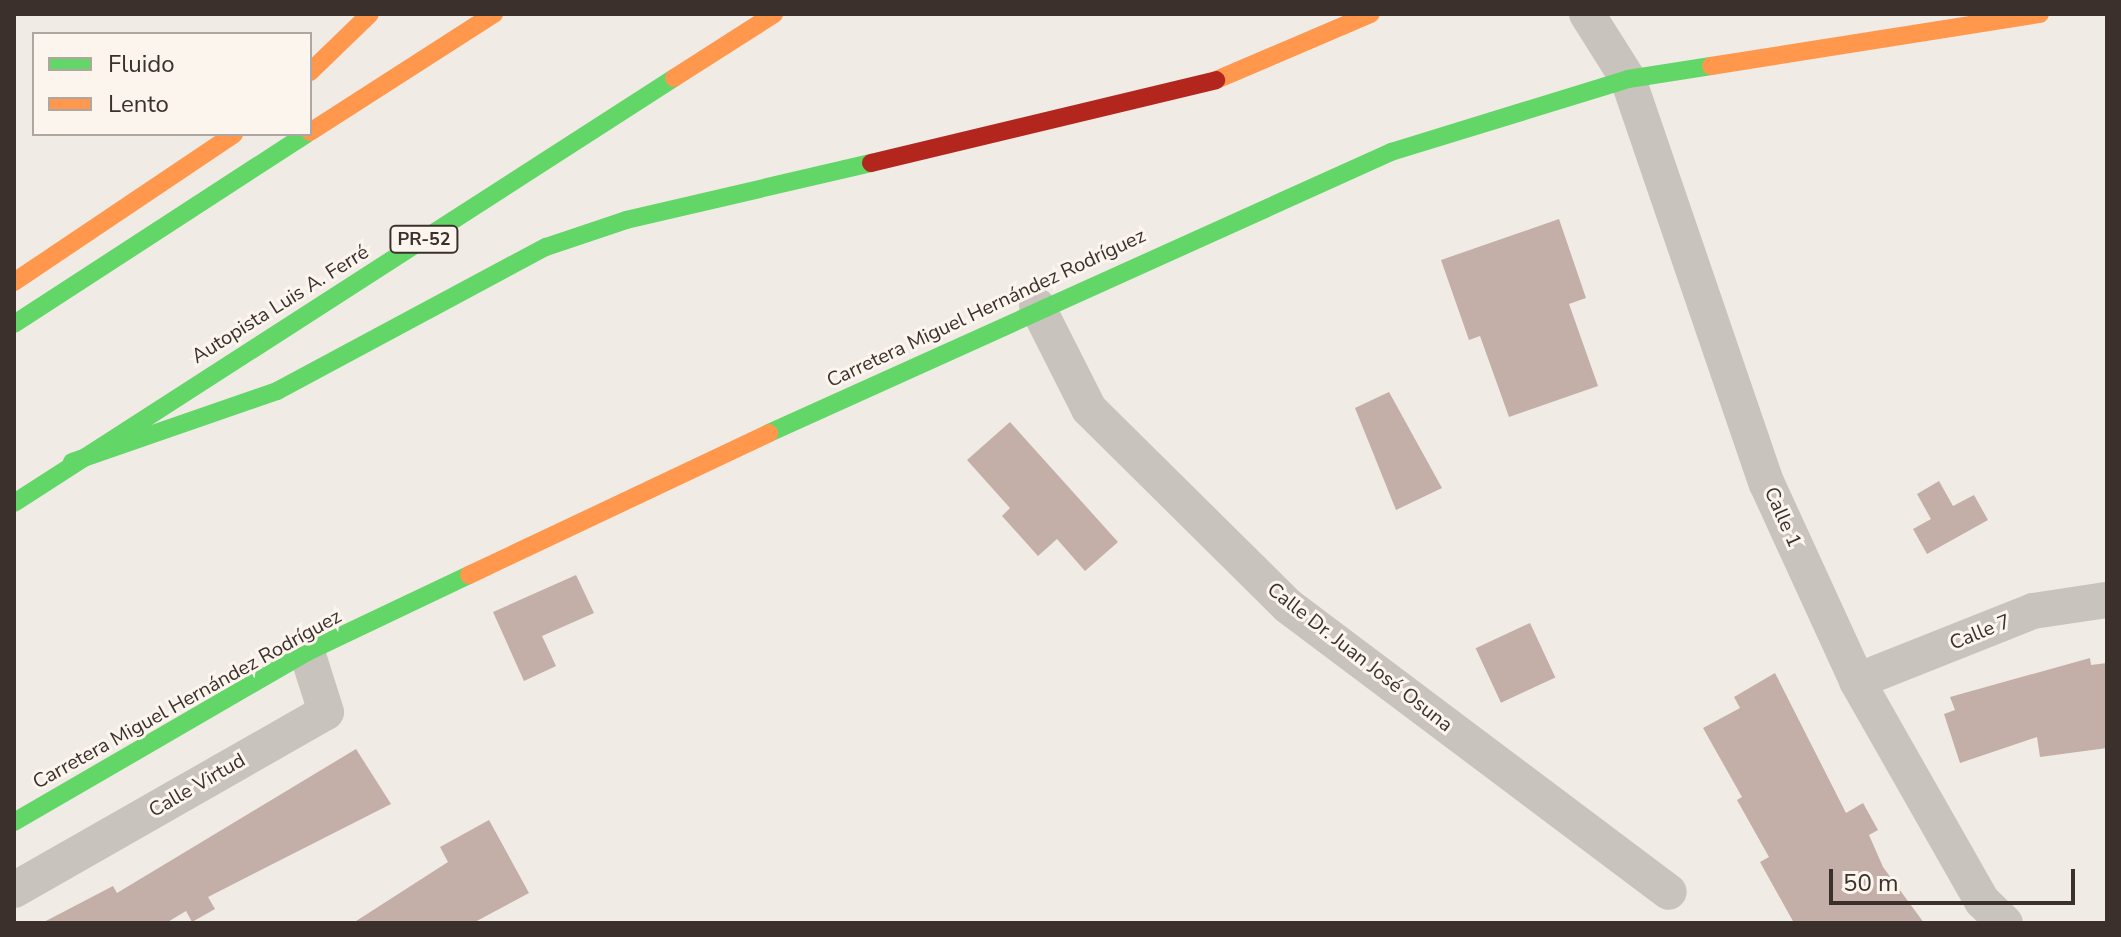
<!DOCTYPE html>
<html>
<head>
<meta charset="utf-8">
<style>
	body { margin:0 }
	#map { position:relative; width:2121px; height:937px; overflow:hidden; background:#f0ebe5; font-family:"Nunito Sans",sans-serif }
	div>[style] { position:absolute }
	.building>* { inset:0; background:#c3afa7; transform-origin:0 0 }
	.street>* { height:36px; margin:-18px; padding:0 18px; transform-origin:18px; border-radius:18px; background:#c9c3be }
	.fast>* { height:18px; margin:-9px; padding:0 9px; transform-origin:9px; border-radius:9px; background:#63d668 }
	.slow>* { height:18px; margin:-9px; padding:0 9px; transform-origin:9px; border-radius:9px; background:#ff974d }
	.jam>* { height:18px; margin:-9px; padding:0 9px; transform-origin:9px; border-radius:9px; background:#b3261e }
	span { translate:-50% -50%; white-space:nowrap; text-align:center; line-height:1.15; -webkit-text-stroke:6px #fbf5ee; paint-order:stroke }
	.shield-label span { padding:2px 6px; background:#fbf5ee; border:2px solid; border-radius:6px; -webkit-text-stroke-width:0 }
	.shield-label { font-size:18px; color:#3b302b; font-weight:700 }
	.street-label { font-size:20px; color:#3b302b }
	.frame { position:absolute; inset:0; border:16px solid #3b302b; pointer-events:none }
	.legend { position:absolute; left:32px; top:32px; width:280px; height:104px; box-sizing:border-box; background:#fbf5ee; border:2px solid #aea6a0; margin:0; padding:10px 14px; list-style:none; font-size:24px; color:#3b302b }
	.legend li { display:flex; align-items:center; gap:16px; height:40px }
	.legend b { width:40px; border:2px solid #aea6a0 }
	.scale { position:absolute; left:1829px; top:869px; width:246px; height:36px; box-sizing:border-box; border:4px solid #3b302b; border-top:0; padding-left:10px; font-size:24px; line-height:28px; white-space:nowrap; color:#3b302b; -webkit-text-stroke:6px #fbf5ee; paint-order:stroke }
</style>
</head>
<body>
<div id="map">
	<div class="building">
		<i style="clip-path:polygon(1559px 219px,1586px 298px,1569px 304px,1598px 386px,1509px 417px,1480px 336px,1469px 340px,1441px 260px)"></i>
		<i style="clip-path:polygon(1389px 392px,1442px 488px,1396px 510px,1355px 408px)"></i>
		<i style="clip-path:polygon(1010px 422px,1118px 542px,1085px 571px,1057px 539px,1038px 556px,1002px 516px,1010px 508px,967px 460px)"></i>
		<i style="clip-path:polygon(1939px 481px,1953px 506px,1974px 495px,1988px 520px,1927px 554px,1913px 529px,1931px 519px,1917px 494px)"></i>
		<i style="clip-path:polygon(576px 575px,594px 613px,542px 636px,556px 666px,524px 681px,493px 612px)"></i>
		<i style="left:1530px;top:623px;width:60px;height:60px;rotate:65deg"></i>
		<i style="clip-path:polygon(2090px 658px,2091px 665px,2107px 663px,2107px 748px,2040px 757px,2037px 737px,1960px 763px,1944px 714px,1955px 710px,1950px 697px)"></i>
		<i style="clip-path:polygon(1775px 673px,1846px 813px,1863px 803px,1878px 830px,1869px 835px,1883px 867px,1924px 923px,1794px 923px,1760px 862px,1769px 857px,1737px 800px,1742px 797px,1703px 728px,1740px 708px,1734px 697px)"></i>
		<i style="clip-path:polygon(356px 749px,391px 804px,208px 897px,215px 909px,192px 922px,186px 911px,166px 923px,42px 923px,113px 886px,117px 893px)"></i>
		<i style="clip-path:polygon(489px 820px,529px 893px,473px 923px,353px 923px,448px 862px,440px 847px)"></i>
	</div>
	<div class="street">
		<i style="left:1587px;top:14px;width:77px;rotate:57.8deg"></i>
		<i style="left:1628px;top:79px;width:428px;rotate:71.1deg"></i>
		<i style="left:1767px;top:484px;width:217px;rotate:65.4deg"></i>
		<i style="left:1857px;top:681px;width:253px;rotate:60.4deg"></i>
		<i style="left:1982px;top:901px;width:32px;rotate:44deg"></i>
		<i style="left:1037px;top:306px;width:115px;rotate:63.2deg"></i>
		<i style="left:1089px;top:409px;width:280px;rotate:44.7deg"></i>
		<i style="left:1288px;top:606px;width:476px;rotate:36.9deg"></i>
		<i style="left:1857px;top:681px;width:189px;rotate:-21.7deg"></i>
		<i style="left:2033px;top:611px;width:75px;rotate:-8.5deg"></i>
		<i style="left:14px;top:890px;width:359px;rotate:-29.7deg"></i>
		<i style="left:326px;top:712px;width:63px;rotate:-107.6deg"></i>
	</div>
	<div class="fast">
		<i style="left:14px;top:324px;width:349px;rotate:-33deg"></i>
		<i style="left:769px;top:433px;width:683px;rotate:-24.31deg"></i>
		<i style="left:1391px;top:152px;width:248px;rotate:-17.1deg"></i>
		<i style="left:1628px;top:79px;width:84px;rotate:-8.9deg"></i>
		<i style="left:72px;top:462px;width:217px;rotate:-19.1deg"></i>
		<i style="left:277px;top:391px;width:305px;rotate:-28.2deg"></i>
		<i style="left:546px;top:247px;width:84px;rotate:-18.6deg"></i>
		<i style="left:626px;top:220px;width:252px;rotate:-13.1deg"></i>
		<i style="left:14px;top:503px;width:785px;rotate:-32.78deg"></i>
		<i style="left:14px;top:822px;width:339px;rotate:-30.1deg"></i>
		<i style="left:307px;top:652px;width:179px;rotate:-25.4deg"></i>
	</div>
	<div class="slow">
		<i style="left:1711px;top:66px;width:333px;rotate:-9deg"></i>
		<i style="left:310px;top:72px;width:83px;rotate:-44deg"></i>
		<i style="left:674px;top:78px;width:119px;rotate:-32.6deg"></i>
		<i style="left:1216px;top:80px;width:168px;rotate:-23.1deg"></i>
		<i style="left:310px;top:132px;width:219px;rotate:-32.7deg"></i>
		<i style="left:14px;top:282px;width:265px;rotate:-33.9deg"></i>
		<i style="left:469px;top:575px;width:332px;rotate:-25.3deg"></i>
	</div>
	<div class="jam">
		<i style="left:871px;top:163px;width:355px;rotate:-13.5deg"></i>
	</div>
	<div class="shield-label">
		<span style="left:424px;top:239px">PR-52</span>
	</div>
	<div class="street-label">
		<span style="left:280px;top:304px;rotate:-32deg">Autopista Luis A. Ferré</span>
		<span style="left:986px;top:308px;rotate:-25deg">Carretera Miguel Hernández Rodríguez</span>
		<span style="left:1783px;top:517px;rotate:66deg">Calle 1</span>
		<span style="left:1980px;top:632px;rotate:-22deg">Calle 7</span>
		<span style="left:1360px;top:657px;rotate:38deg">Calle Dr. Juan José Osuna</span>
		<span style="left:187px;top:699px;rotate:-29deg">Carretera Miguel Hernández Rodríguez</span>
		<span style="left:197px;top:785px;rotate:-30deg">Calle Virtud</span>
	</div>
	<div class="frame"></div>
	<ul class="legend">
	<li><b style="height:10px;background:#63d668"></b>Fluido</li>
	<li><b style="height:10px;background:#ff974d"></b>Lento</li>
	</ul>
	<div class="scale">50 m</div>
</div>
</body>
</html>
